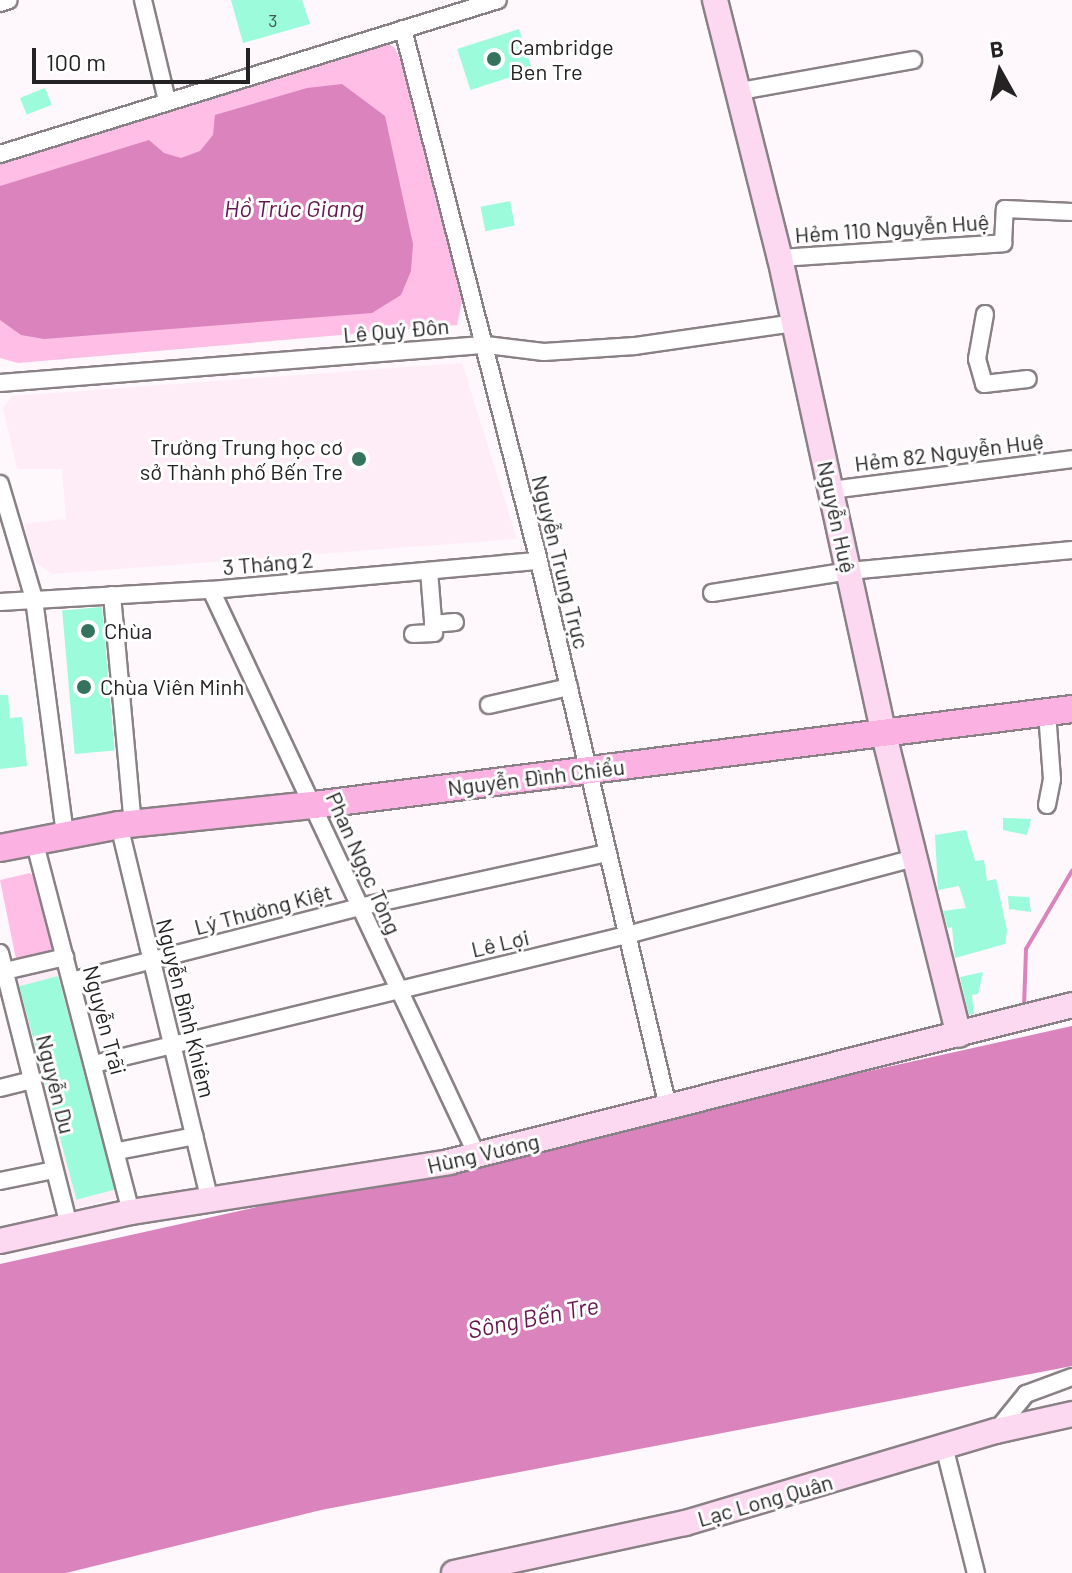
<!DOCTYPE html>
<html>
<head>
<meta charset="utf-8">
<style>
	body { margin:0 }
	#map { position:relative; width:1072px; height:1573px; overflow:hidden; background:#fef7fb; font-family:Barlow,sans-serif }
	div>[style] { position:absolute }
	.built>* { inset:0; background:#feedf7 }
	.green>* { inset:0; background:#febee6 }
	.water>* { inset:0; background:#db83bd }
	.stream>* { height:4px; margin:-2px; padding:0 2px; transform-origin:2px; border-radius:2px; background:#db83bd }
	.building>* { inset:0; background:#9cfbda; transform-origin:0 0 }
	.roads { filter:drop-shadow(2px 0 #898185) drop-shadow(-2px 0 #898185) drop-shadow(0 2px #898185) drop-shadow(0 -2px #898185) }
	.street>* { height:16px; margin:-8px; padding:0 8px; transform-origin:8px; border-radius:8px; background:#fff }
	.secondary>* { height:24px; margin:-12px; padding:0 12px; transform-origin:12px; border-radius:12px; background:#fdd8f1 }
	.primary>* { height:26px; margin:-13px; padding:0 13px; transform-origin:13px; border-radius:13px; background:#fbb2e3 }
	.dots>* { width:22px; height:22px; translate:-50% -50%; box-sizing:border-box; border:4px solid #fff; border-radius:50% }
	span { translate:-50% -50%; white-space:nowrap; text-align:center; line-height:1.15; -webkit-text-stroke:6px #fff; paint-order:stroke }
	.number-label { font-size:18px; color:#435852 }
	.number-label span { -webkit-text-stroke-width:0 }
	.poi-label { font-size:22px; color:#252224 }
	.left { translate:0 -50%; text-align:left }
	.right { translate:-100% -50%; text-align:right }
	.street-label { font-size:22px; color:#252224 }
	.water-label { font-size:24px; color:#651850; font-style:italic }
	.north { position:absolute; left:960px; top:32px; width:80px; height:80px; -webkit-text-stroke:6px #fff; paint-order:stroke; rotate:352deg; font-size:22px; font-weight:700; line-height:32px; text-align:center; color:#252224 }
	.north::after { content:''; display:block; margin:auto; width:28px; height:36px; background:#252224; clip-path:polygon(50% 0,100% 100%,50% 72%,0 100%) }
	.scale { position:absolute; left:32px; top:48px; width:218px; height:36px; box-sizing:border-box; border:4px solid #252224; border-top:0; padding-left:10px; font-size:24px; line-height:28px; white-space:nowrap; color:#252224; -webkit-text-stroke:6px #fff; paint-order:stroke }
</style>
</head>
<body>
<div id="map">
	<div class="built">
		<i style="clip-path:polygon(462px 363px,517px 539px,52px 574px,35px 562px,24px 524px,66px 519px,62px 469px,17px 469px,3px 408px,12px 396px)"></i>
		<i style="clip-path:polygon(56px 965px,61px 968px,121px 1197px,69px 1210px,12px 984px,18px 974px)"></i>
	</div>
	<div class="green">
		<i style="clip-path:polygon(386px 42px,395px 48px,404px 68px,462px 301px,457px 325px,18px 363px,0 358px,0 161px)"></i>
		<i style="clip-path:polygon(30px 873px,35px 878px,56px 954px,17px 964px,0 880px)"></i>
	</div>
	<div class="water">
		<i style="clip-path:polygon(342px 84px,385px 116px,413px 244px,411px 271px,401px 295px,372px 313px,44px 339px,21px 335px,0 320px,0 186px,149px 140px,164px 153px,181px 158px,200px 151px,213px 135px,215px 115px,307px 88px)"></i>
		<i style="clip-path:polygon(1072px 1026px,1072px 1366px,321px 1510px,66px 1573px,0 1573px,0 1264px)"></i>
	</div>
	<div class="stream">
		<i style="left:1024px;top:1007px;width:58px;rotate:-88deg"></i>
		<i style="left:1026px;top:949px;width:91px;rotate:-59.5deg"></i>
	</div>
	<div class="building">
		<i style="clip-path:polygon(231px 0,302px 0,310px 24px,243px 43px)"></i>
		<i style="left:519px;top:29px;width:43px;height:65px;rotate:72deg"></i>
		<i style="left:45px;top:88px;width:18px;height:27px;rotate:68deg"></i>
		<i style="left:510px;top:201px;width:25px;height:30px;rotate:79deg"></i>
		<i style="left:102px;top:607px;width:144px;height:40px;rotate:85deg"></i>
		<i style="clip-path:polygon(0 695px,8px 695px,10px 718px,22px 717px,27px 766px,0 769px)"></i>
		<i style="clip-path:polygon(1003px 818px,1031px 819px,1027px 835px,1003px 830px)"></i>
		<i style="clip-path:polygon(966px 830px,975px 861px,984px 860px,987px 881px,996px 879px,1007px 930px,1005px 944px,955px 958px,952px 927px,948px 928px,943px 911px,966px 908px,959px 886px,938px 890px,935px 835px)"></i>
		<i style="clip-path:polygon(1008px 896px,1029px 897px,1031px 912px,1009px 909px)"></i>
		<i style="clip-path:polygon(983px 972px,978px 994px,972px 995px,974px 1014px,969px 1015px,960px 977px)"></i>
		<i style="left:58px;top:976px;width:221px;height:40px;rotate:75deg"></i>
	</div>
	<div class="roads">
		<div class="street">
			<i style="left:143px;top:0;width:104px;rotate:76.6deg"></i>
			<i style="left:0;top:3px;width:9px;rotate:-18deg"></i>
			<i style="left:403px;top:29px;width:549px;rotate:75.66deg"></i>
			<i style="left:539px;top:561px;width:561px;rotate:76.71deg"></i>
			<i style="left:735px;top:92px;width:181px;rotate:-10.2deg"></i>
			<i style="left:0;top:154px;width:521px;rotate:-17.18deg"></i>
			<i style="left:780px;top:258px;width:224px;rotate:-3.8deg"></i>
			<i style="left:1003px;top:243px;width:34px;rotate:-87deg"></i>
			<i style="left:1005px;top:209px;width:67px;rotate:2.6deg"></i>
			<i style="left:985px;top:314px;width:46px;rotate:100.1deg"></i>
			<i style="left:977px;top:359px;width:26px;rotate:74deg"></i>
			<i style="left:984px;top:384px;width:44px;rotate:-6.5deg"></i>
			<i style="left:0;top:383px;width:487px;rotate:-4.5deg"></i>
			<i style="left:486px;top:345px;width:58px;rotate:6.9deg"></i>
			<i style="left:544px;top:352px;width:91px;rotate:-3.8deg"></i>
			<i style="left:635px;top:346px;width:161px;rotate:-8.2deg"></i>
			<i style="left:0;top:484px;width:120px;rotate:73.5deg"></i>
			<i style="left:34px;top:599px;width:237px;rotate:82.5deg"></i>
			<i style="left:831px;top:490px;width:243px;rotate:-7.3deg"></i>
			<i style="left:211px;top:590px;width:624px;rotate:64.79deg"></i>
			<i style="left:712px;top:593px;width:139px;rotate:-9.1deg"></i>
			<i style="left:849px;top:571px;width:224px;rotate:-5.4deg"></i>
			<i style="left:112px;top:595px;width:230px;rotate:84.8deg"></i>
			<i style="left:0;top:602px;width:211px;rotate:-3.3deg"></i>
			<i style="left:211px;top:590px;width:329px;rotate:-5.1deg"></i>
			<i style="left:433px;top:624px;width:22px;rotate:-5deg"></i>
			<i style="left:413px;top:634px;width:21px;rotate:-3deg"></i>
			<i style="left:434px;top:633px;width:62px;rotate:-94.6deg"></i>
			<i style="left:489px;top:705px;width:82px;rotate:-12.7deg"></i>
			<i style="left:1047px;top:805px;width:26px;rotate:-79deg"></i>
			<i style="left:1052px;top:779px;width:67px;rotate:-94.3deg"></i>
			<i style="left:119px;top:825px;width:388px;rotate:76.4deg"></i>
			<i style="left:34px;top:840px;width:384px;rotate:75.4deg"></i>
			<i style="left:0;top:953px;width:282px;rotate:75.8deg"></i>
			<i style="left:5px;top:971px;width:62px;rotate:-13.1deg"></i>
			<i style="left:71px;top:981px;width:297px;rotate:-14.4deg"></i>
			<i style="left:359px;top:907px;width:253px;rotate:-12.3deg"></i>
			<i style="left:94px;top:1064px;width:548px;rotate:-13.61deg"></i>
			<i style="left:627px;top:935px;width:298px;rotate:-15deg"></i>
			<i style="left:0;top:1088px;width:33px;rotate:-14deg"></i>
			<i style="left:118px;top:1151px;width:78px;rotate:-11deg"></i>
			<i style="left:0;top:1181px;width:55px;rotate:-11.5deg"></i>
			<i style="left:996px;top:1431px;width:48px;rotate:-51deg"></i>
			<i style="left:1026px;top:1394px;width:49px;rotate:-20.3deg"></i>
			<i style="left:944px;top:1446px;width:131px;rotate:75.9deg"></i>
		</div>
		<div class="secondary">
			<i style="left:715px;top:0;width:266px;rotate:75.9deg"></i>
			<i style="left:780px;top:258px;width:488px;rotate:77.7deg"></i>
			<i style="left:884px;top:735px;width:309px;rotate:76deg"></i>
			<i style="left:0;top:1241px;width:134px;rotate:-12.5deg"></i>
			<i style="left:131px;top:1212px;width:322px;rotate:-8.9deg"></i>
			<i style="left:449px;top:1162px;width:642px;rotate:-14.14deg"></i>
			<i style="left:454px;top:1573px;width:236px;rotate:-12.2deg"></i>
			<i style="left:685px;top:1523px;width:324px;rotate:-16.5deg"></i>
			<i style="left:996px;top:1431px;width:78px;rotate:-12.6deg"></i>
		</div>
		<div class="primary">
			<i style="left:0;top:848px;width:121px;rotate:-10.9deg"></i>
			<i style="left:119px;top:825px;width:196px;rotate:-5.9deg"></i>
			<i style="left:314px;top:805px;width:764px;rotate:-7.22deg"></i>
		</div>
	</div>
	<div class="dots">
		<i style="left:494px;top:59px;background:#36735f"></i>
		<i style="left:359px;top:459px;background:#36735f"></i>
		<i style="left:88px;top:631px;background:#36735f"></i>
		<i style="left:84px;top:687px;background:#36735f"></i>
	</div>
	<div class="number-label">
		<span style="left:273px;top:20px">3</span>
	</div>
	<div class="poi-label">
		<span class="left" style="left:510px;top:59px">Cambridge<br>Ben Tre</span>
		<span class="right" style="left:343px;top:459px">Trường Trung học cơ<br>sở Thành phố Bến Tre</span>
		<span class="left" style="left:104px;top:631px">Chùa</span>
		<span class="left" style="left:100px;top:687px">Chùa Viên Minh</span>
	</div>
	<div class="street-label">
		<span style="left:892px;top:228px;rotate:-4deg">Hẻm 110 Nguyễn Huệ</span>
		<span style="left:396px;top:330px;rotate:-5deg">Lê Quý Đôn</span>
		<span style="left:949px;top:452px;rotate:-7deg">Hẻm 82 Nguyễn Huệ</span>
		<span style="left:837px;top:517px;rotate:78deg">Nguyễn Huệ</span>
		<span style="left:561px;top:562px;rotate:76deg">Nguyễn Trung Trực</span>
		<span style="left:268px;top:563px;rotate:-5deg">3 Tháng 2</span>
		<span style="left:536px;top:777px;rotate:-7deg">Nguyễn Đình Chiểu</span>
		<span style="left:364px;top:863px;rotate:66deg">Phan Ngọc Tòng</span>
		<span style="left:263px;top:909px;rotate:-15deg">Lý Thường Kiệt</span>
		<span style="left:500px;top:943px;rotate:-13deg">Lê Lợi</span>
		<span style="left:186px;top:1008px;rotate:76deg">Nguyễn Bỉnh Khiêm</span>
		<span style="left:105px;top:1020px;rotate:75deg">Nguyễn Trãi</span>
		<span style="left:56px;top:1084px;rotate:76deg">Nguyễn Du</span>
		<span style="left:483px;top:1153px;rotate:-13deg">Hùng Vương</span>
		<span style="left:765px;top:1500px;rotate:-16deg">Lạc Long Quân</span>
	</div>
	<div class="water-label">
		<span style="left:294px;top:208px">Hồ Trúc Giang</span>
		<span style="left:533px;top:1317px;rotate:-11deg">Sông Bến Tre</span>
	</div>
	<div class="north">B</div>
	<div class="scale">100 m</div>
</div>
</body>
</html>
